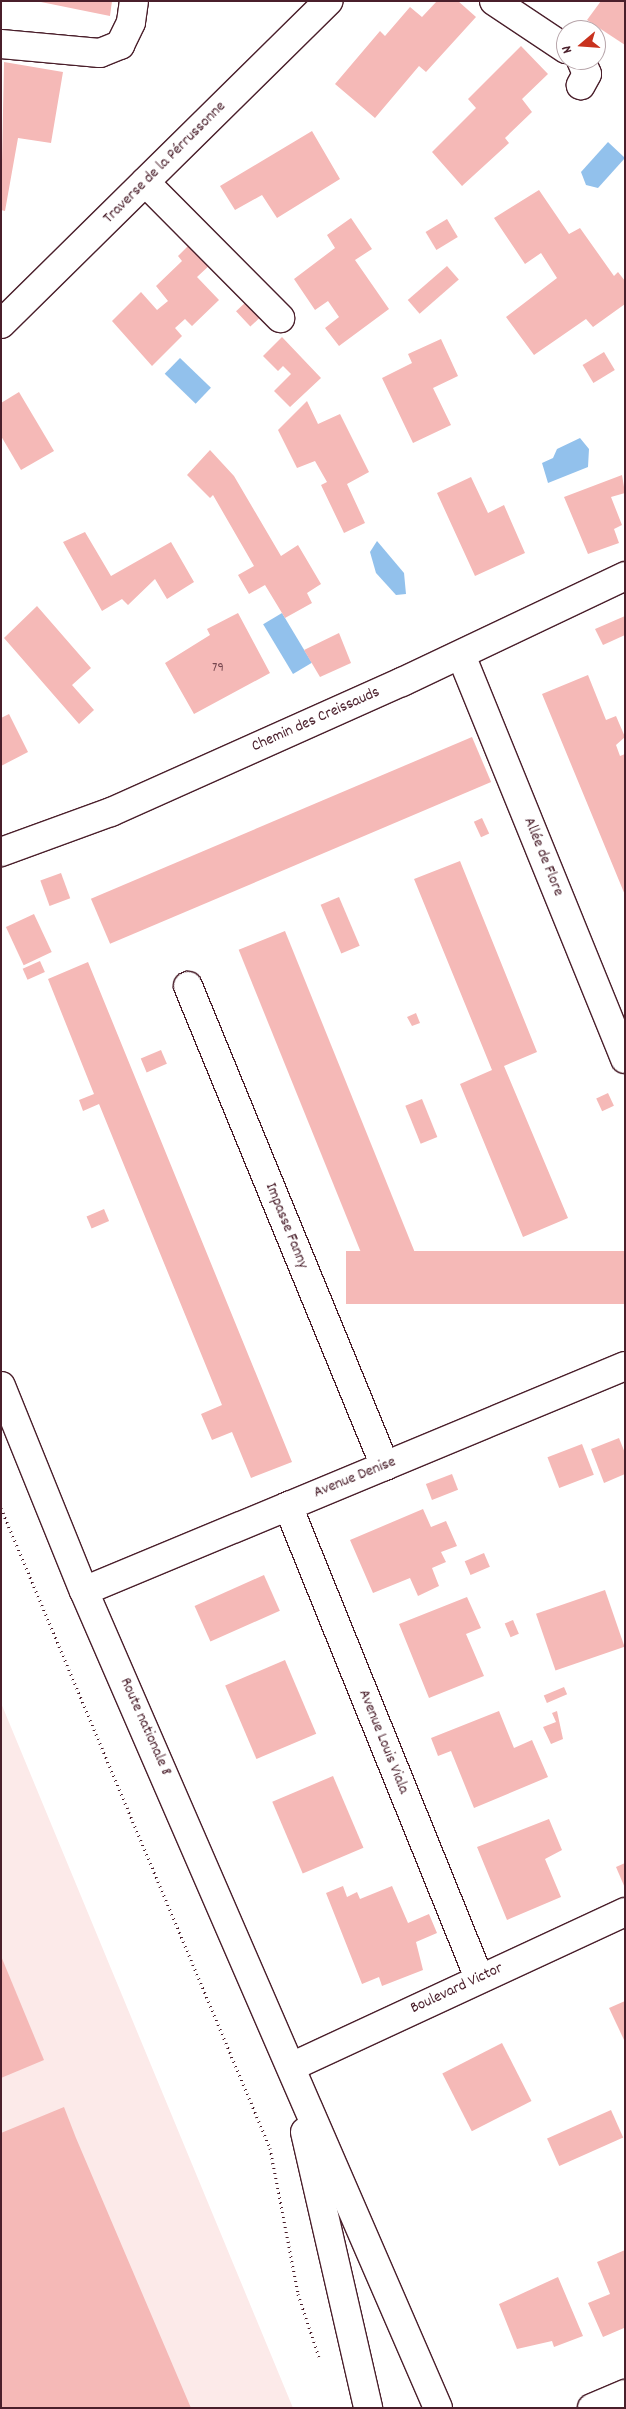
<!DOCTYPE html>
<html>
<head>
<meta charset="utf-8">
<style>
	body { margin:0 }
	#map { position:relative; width:626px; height:2409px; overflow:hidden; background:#fff; font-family:Dekko,sans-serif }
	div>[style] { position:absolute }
	.built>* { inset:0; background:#fceae9 }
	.water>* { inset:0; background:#92c1ec; transform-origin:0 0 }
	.building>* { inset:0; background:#f5b9b7; transform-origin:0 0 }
	.path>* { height:3px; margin-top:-1.5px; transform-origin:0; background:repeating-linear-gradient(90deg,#4a1f2b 0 1px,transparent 0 5px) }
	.roads { filter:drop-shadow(1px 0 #4a1f2b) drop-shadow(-1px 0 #4a1f2b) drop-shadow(0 1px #4a1f2b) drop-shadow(0 -1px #4a1f2b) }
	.minor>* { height:28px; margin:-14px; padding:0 14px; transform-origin:14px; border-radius:14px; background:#fff }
	.major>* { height:28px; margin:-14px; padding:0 14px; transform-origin:14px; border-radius:14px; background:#fff }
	span { translate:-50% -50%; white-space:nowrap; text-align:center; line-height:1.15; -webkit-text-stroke:4px #fff; paint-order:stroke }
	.number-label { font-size:14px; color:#75464e }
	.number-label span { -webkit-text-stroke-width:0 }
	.street-label { font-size:16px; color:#4a1f2b }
	.frame { position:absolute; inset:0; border:2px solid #4a1f2b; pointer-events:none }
	.north { position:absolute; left:556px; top:20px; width:50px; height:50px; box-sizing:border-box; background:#fff; border:1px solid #b7a5aa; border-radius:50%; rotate:252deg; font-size:14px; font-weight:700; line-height:20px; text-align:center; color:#4a1f2b }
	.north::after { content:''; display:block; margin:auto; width:18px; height:22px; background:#c8321e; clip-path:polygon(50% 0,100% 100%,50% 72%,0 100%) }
</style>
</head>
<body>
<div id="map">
	<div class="built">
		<i style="clip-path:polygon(1px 1703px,293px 2408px,1px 2408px)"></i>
	</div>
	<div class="water">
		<i style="clip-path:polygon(608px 142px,625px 158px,598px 188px,586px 185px,581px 172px)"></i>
		<i style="left:180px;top:358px;width:43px;height:22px;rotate:44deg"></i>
		<i style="clip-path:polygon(580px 438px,589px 449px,588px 467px,548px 483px,542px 463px,553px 458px,557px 449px)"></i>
		<i style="clip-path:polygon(377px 541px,404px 573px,406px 594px,396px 595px,376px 573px,370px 552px)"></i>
		<i style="left:282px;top:613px;width:58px;height:22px;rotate:59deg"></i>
	</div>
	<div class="building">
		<i style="clip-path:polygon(36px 1px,112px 1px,110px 16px)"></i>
		<i style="clip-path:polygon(437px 1px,458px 1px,476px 17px,426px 72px,419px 66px,375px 118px,335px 84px,380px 31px,385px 36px,410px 7px,422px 17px)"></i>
		<i style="clip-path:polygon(601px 1px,625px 1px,625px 45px,587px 20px)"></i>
		<i style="clip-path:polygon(521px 46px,548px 74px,522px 99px,532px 112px,505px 138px,509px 143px,462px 186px,432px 152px,476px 108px,468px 99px)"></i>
		<i style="clip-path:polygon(4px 62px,63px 72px,51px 143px,18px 138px,5px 211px,1px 210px)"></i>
		<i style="clip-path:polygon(312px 131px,340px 179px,277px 218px,262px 195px,235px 210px,220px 186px)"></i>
		<i style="clip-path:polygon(539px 190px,569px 234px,580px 228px,614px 276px,618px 272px,625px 281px,625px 304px,593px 327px,586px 319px,534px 355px,506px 317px,557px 278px,541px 253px,525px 264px,494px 218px)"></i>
		<i style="clip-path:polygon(351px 218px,372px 249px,355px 260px,389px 309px,339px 346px,325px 328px,339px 317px,328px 301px,315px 310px,294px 279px,335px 248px,327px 235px)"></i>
		<i style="left:447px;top:219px;width:21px;height:25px;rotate:59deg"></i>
		<i style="clip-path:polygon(191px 243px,211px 264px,197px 277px,219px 300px,192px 326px,185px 319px,175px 328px,182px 336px,152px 366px,112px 321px,141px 292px,157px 310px,168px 301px,156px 286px,182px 261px,178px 256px)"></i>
		<i style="left:447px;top:266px;width:18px;height:52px;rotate:49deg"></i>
		<i style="left:247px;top:301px;width:21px;height:15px;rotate:47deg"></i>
		<i style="clip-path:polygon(282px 337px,321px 378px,290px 407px,274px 391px,291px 374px,283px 366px,278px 371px,263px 356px)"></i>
		<i style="clip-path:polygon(441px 339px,458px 376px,433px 388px,451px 425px,413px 443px,382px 378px,412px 363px,408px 354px)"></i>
		<i style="left:604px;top:352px;width:21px;height:25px;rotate:59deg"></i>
		<i style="clip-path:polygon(19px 392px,54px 451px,21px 470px,1px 436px,1px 403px)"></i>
		<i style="clip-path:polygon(307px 401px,318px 424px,340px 414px,369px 472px,347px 484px,365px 523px,344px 533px,321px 485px,327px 482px,315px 461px,297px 468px,278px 430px)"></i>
		<i style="clip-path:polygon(210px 450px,234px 476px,281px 556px,298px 545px,321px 584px,307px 593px,312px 603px,285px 618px,265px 585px,249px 594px,238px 575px,254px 566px,213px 495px,210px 498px,187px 475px)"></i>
		<i style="clip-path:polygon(622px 475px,625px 493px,611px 497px,622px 525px,614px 529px,619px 543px,588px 554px,564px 497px)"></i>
		<i style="clip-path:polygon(471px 477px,488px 513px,504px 505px,525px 553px,475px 576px,437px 493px)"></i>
		<i style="clip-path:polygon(85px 532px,111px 576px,171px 542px,194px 582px,167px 599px,155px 579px,128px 605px,122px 599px,102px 611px,63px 542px)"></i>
		<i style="clip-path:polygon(37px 606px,91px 668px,72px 685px,94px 710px,79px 724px,4px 638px)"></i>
		<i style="clip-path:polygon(238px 613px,270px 673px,194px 714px,165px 663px,210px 635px,207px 629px)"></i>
		<i style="clip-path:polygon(625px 616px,625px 635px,603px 645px,595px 629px)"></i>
		<i style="clip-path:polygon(339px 633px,351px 663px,320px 677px,304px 650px)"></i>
		<i style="clip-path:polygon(588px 675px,606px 720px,616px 716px,625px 737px,616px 745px,620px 756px,625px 754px,625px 895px,542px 694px)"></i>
		<i style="clip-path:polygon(9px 714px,28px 752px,1px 766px,1px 718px)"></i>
		<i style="left:472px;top:737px;width:49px;height:414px;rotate:67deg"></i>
		<i style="left:482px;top:818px;width:17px;height:9px;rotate:65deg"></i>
		<i style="clip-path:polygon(460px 861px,537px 1052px,504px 1066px,568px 1218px,523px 1237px,460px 1084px,492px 1070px,414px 879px)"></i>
		<i style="left:61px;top:873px;width:27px;height:22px;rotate:70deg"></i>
		<i style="left:339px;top:897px;width:53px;height:20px;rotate:67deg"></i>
		<i style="left:34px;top:914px;width:42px;height:31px;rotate:65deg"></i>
		<i style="left:285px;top:931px;width:371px;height:50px;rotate:68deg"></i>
		<i style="left:40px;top:961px;width:12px;height:19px;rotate:66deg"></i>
		<i style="clip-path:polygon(88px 962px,292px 1462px,251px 1478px,232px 1432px,212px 1440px,201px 1414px,222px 1405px,99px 1104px,83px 1111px,79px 1100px,94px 1094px,48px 979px)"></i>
		<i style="clip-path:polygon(416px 1013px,420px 1023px,412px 1026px,407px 1017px)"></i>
		<i style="left:161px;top:1050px;width:15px;height:22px;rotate:67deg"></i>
		<i style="left:608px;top:1093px;width:14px;height:13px;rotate:65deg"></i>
		<i style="left:422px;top:1099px;width:41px;height:18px;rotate:68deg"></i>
		<i style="left:104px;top:1209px;width:13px;height:19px;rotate:67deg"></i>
		<i style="left:625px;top:1251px;width:53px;height:279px;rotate:90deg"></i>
		<i style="clip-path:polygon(619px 1438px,625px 1453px,625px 1474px,604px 1483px,591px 1449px)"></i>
		<i style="left:582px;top:1444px;width:33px;height:37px;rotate:69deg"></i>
		<i style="left:452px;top:1474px;width:17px;height:28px;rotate:69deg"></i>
		<i style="clip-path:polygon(423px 1509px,431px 1527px,446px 1521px,457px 1546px,441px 1552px,446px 1562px,432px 1568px,439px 1586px,418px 1596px,410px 1578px,373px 1593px,350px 1540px)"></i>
		<i style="left:484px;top:1553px;width:15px;height:21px;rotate:67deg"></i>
		<i style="left:264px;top:1575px;width:39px;height:76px;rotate:66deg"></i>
		<i style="left:605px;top:1590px;width:60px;height:73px;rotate:71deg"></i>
		<i style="clip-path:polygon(467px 1597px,481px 1628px,466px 1634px,484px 1676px,429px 1698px,399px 1624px)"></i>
		<i style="left:513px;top:1620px;width:15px;height:9px;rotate:67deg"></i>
		<i style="left:285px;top:1660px;width:80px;height:65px;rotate:67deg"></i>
		<i style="left:564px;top:1687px;width:8px;height:22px;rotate:67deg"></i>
		<i style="clip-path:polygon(499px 1711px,514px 1748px,532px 1740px,548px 1777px,474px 1808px,451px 1751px,438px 1756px,431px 1738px)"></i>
		<i style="clip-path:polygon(557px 1711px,563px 1739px,551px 1744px,543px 1727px,556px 1722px,552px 1713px)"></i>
		<i style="left:333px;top:1776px;width:78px;height:66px;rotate:67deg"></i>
		<i style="clip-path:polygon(549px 1819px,562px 1850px,545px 1859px,561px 1897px,507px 1920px,477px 1847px)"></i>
		<i style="clip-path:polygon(625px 1863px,625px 1888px,616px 1867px)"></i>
		<i style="clip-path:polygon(343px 1886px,347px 1897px,357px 1892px,360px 1899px,392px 1886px,408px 1923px,429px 1914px,437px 1933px,416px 1942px,423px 1970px,382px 1986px,379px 1977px,362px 1984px,326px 1893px)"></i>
		<i style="clip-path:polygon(1px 1956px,44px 2060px,1px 2078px)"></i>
		<i style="clip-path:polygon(625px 2001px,625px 2042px,609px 2008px)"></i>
		<i style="left:502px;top:2043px;width:65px;height:67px;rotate:63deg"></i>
		<i style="clip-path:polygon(64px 2107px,76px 2138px,191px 2408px,1px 2408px,1px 2133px)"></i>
		<i style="left:611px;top:2110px;width:30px;height:70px;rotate:66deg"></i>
		<i style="clip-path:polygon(625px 2250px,624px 2328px,603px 2337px,588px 2303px,610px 2294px,597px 2262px)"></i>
		<i style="clip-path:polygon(558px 2277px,583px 2336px,554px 2347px,552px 2341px,517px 2349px,499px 2304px)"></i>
	</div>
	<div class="path">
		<i style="left:1px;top:1508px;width:694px;rotate:67.2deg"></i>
		<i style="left:270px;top:2148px;width:149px;rotate:79.1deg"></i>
		<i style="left:298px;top:2294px;width:66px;rotate:71.6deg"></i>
	</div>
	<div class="roads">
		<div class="minor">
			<i style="left:494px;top:1px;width:87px;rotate:33.7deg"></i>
			<i style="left:1px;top:44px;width:99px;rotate:5.2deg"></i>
			<i style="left:100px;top:53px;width:22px;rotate:-22deg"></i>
			<i style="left:120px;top:45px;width:25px;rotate:-64deg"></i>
			<i style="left:131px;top:22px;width:21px;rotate:-82deg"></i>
			<i style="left:581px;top:60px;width:15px;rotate:67deg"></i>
			<i style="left:587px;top:74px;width:13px;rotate:119deg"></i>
			<i style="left:145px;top:182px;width:192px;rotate:45.2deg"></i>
			<i style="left:1px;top:324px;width:460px;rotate:-44.6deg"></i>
			<i style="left:461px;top:655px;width:436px;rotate:67.9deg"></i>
			<i style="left:1px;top:852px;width:117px;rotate:-20deg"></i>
			<i style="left:111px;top:812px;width:319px;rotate:-24.1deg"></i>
			<i style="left:402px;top:682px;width:247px;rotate:-25.4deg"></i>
			<i style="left:188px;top:986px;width:519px;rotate:67.69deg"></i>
			<i style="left:288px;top:1506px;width:509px;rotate:67.97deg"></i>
			<i style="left:84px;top:1591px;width:586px;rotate:-22.58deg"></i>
			<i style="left:291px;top:2067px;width:368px;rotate:-24.9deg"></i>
			<i style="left:592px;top:2408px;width:36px;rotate:-23deg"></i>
		</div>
		<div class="major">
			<i style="left:1px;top:1386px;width:221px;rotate:68deg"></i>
			<i style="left:84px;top:1591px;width:890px;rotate:66.57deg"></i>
			<i style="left:305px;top:2132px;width:283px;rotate:77.1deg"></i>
		</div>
	</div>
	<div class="number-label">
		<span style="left:218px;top:668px">79</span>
	</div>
	<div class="street-label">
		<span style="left:165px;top:163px;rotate:-45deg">Traverse de la Pérrussonne</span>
		<span style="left:316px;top:720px;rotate:-24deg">Chemin des Creissauds</span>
		<span style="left:543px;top:857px;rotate:68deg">Allée de Flore</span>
		<span style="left:286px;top:1226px;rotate:68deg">Impasse Fanny</span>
		<span style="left:355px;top:1478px;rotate:-22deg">Avenue Denise</span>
		<span style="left:145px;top:1727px;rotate:66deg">Route nationale 8</span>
		<span style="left:383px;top:1742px;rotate:68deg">Avenue Louis Viala</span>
		<span style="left:457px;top:1989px;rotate:-25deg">Boulevard Victor</span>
	</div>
	<div class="frame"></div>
	<div class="north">N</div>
</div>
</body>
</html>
